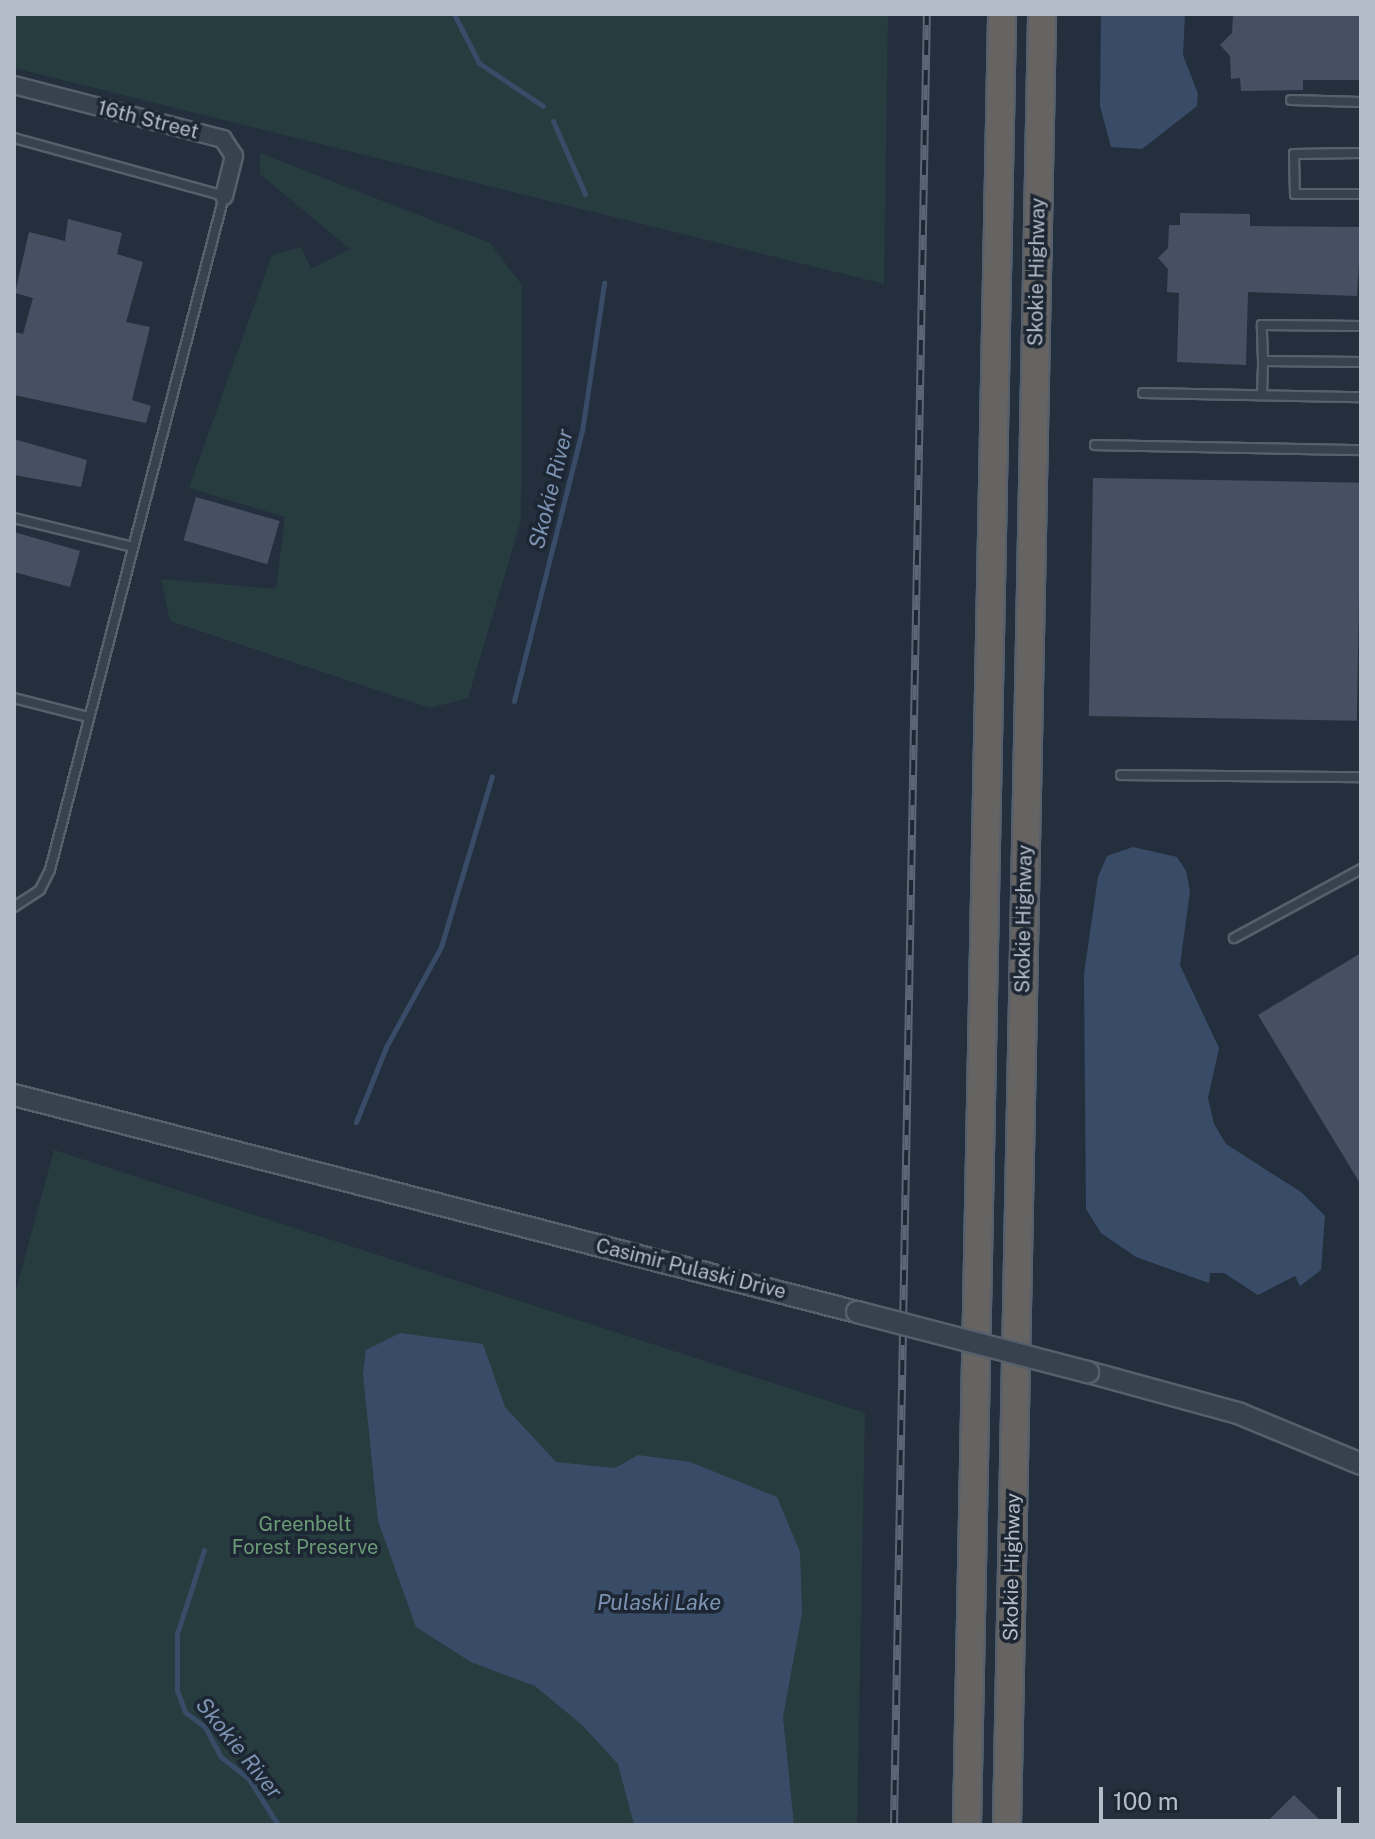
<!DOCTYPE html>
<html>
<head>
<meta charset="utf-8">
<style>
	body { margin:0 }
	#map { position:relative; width:1375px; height:1839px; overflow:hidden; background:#242f3e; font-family:"Public Sans",sans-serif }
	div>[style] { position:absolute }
	.green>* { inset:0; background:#263c3f }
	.water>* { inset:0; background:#394c67 }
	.stream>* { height:5px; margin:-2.5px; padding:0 2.5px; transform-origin:2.5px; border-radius:2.5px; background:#394c67 }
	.building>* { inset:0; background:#455162; transform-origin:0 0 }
	.roads { filter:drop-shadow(2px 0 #565f6c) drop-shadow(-2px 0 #565f6c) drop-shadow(0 2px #565f6c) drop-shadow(0 -2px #565f6c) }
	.service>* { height:8px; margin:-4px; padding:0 4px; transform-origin:4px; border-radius:4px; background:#38414e }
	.minor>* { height:16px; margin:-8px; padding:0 8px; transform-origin:8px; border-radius:8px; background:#38414e }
	.tertiary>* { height:20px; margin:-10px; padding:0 10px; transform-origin:10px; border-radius:10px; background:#38414e }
	.trunk>* { height:26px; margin:-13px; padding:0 13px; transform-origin:13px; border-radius:13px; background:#656462 }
	.rail>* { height:8px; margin-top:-4px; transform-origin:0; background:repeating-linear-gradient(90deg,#1d2633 0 15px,#5a6575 0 30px); box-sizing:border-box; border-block:2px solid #5a6575 }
	.bridges { filter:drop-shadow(2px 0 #565f6c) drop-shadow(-2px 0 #565f6c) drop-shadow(0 2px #565f6c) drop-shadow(0 -2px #565f6c) }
	.tertiary-bridge>* { height:20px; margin:-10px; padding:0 10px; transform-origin:10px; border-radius:10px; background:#38414e }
	span { translate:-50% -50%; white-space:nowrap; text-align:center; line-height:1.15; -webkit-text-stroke:7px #1d2633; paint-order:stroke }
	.street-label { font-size:20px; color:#b4bcc9 }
	.park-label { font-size:20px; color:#6b9a76 }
	.water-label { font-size:22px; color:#7c92b1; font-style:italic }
	.frame { position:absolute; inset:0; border:16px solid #b4bcc9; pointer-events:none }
	.scale { position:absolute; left:1099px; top:1787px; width:242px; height:36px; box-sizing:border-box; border:4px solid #b4bcc9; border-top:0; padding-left:10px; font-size:24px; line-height:28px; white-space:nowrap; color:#b4bcc9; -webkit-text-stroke:6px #1d2633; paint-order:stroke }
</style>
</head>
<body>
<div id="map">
	<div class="green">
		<i style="clip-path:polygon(14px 14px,888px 14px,884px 284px,14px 68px)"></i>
		<i style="clip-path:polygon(260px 153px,490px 243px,522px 285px,521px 520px,468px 698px,430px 708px,170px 621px,161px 579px,276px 589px,285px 517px,189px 488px,272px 255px,301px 247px,311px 269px,350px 249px,260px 174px)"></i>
		<i style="clip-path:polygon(54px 1150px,865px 1413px,857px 1825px,14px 1825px,14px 1297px)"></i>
	</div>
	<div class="water">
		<i style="clip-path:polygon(1101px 14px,1185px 14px,1183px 55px,1198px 94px,1197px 106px,1142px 149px,1111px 147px,1100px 106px)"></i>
		<i style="clip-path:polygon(1133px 847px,1177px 857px,1186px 871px,1190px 891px,1180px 965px,1219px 1048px,1208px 1098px,1214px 1124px,1226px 1144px,1301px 1192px,1325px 1216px,1321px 1270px,1300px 1286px,1295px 1276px,1258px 1295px,1224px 1273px,1210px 1273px,1209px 1283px,1136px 1257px,1101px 1233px,1086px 1209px,1084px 974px,1098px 877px,1107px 856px)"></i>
		<i style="clip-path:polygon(400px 1333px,483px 1344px,505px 1407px,556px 1462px,615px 1468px,638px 1455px,690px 1462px,777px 1497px,800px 1552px,802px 1613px,783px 1717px,794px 1825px,634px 1825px,618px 1764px,582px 1725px,535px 1686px,471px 1662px,416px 1627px,378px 1521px,363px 1374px,366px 1350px)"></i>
	</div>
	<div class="stream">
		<i style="left:454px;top:14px;width:55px;rotate:63deg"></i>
		<i style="left:479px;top:63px;width:77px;rotate:33.9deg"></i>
		<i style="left:553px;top:121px;width:80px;rotate:66.3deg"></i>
		<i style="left:514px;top:701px;width:278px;rotate:-75.9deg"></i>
		<i style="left:582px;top:431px;width:150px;rotate:-81.5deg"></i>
		<i style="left:356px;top:1122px;width:81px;rotate:-68.2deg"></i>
		<i style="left:386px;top:1047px;width:114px;rotate:-61.2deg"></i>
		<i style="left:441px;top:947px;width:178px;rotate:-73.4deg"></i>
		<i style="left:204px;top:1550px;width:88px;rotate:107.8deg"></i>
		<i style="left:177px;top:1634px;width:56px;rotate:90deg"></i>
		<i style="left:177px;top:1690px;width:23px;rotate:70deg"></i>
		<i style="left:185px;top:1712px;width:25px;rotate:37deg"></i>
		<i style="left:205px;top:1727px;width:34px;rotate:62deg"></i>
		<i style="left:221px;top:1757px;width:34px;rotate:38deg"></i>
		<i style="left:248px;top:1778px;width:56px;rotate:57.4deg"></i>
	</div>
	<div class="building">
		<i style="clip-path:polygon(1233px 14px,1361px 14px,1361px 80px,1303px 80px,1303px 90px,1241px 91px,1240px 78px,1231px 79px,1230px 56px,1220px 45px,1232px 33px)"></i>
		<i style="clip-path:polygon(1180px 213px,1250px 214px,1250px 226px,1361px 227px,1357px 296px,1248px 292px,1246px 365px,1177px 362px,1179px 293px,1167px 292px,1168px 269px,1158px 258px,1168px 248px,1169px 225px,1180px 225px)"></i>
		<i style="clip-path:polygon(68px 219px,122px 233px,117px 254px,143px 262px,126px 322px,150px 327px,132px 400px,151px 406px,146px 423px,14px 395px,14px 332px,23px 334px,33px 298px,15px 293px,29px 232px,65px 241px)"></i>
		<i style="clip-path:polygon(14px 439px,87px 460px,81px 487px,14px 475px)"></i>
		<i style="left:1093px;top:478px;width:268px;height:238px;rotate:1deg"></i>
		<i style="left:196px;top:497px;width:87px;height:45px;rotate:16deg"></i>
		<i style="clip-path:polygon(14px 532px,80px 551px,70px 587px,14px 572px)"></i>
		<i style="clip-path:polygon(1361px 953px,1361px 1185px,1258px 1015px)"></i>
		<i style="clip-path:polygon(1294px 1795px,1325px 1825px,1264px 1825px)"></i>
	</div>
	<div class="roads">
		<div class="service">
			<i style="left:1291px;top:100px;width:70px;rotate:1.6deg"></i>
			<i style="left:14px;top:138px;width:218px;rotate:15.4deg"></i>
			<i style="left:224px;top:196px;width:696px;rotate:104.48deg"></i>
			<i style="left:50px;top:870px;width:22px;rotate:117deg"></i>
			<i style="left:40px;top:890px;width:31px;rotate:147deg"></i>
			<i style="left:1361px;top:153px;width:67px;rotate:179.1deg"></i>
			<i style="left:1294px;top:154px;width:40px;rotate:88.6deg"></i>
			<i style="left:1295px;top:194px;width:66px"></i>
			<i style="left:1263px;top:361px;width:36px;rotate:-92deg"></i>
			<i style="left:1262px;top:325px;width:99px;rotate:0.6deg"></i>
			<i style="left:1143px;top:393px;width:218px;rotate:1.1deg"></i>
			<i style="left:1262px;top:394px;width:33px;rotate:-88deg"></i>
			<i style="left:1263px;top:361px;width:98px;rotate:0.6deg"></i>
			<i style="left:1095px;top:445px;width:266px;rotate:1.1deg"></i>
			<i style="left:14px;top:518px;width:122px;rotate:13.7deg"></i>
			<i style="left:14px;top:698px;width:76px;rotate:14.4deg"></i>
			<i style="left:1121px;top:775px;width:240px;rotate:0.5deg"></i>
			<i style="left:1234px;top:938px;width:145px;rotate:-28.5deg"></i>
		</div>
		<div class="minor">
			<i style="left:14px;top:85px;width:216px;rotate:14.5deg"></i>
			<i style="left:223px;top:139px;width:20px;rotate:57deg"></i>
			<i style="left:234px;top:156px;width:41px;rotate:104deg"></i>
		</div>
		<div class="tertiary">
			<i style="left:14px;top:1095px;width:870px;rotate:14.44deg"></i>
			<i style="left:1088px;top:1372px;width:156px;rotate:15.3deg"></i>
			<i style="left:1238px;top:1413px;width:133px;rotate:22.5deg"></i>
		</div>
		<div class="trunk">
			<i style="left:967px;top:1825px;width:1811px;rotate:-88.89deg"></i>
			<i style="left:1007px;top:1825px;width:1811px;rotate:-88.89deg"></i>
		</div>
	</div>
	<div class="rail">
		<i style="left:894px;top:1825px;width:1811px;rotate:-88.96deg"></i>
	</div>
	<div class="bridges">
		<div class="tertiary-bridge">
			<i style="left:857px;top:1312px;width:239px;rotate:14.6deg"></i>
		</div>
	</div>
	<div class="street-label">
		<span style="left:148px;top:120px;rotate:14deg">16th Street</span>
		<span style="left:1037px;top:272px;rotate:-89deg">Skokie Highway</span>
		<span style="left:1024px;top:919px;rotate:-89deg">Skokie Highway</span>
		<span style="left:691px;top:1269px;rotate:14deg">Casimir Pulaski Drive</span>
		<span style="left:1012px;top:1567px;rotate:-89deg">Skokie Highway</span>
	</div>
	<div class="park-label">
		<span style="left:305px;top:1536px">Greenbelt<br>Forest Preserve</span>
	</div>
	<div class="water-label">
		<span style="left:551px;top:489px;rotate:-76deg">Skokie River</span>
		<span style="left:659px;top:1603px">Pulaski Lake</span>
		<span style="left:239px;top:1748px;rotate:51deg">Skokie River</span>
	</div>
	<div class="frame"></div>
	<div class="scale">100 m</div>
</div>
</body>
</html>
